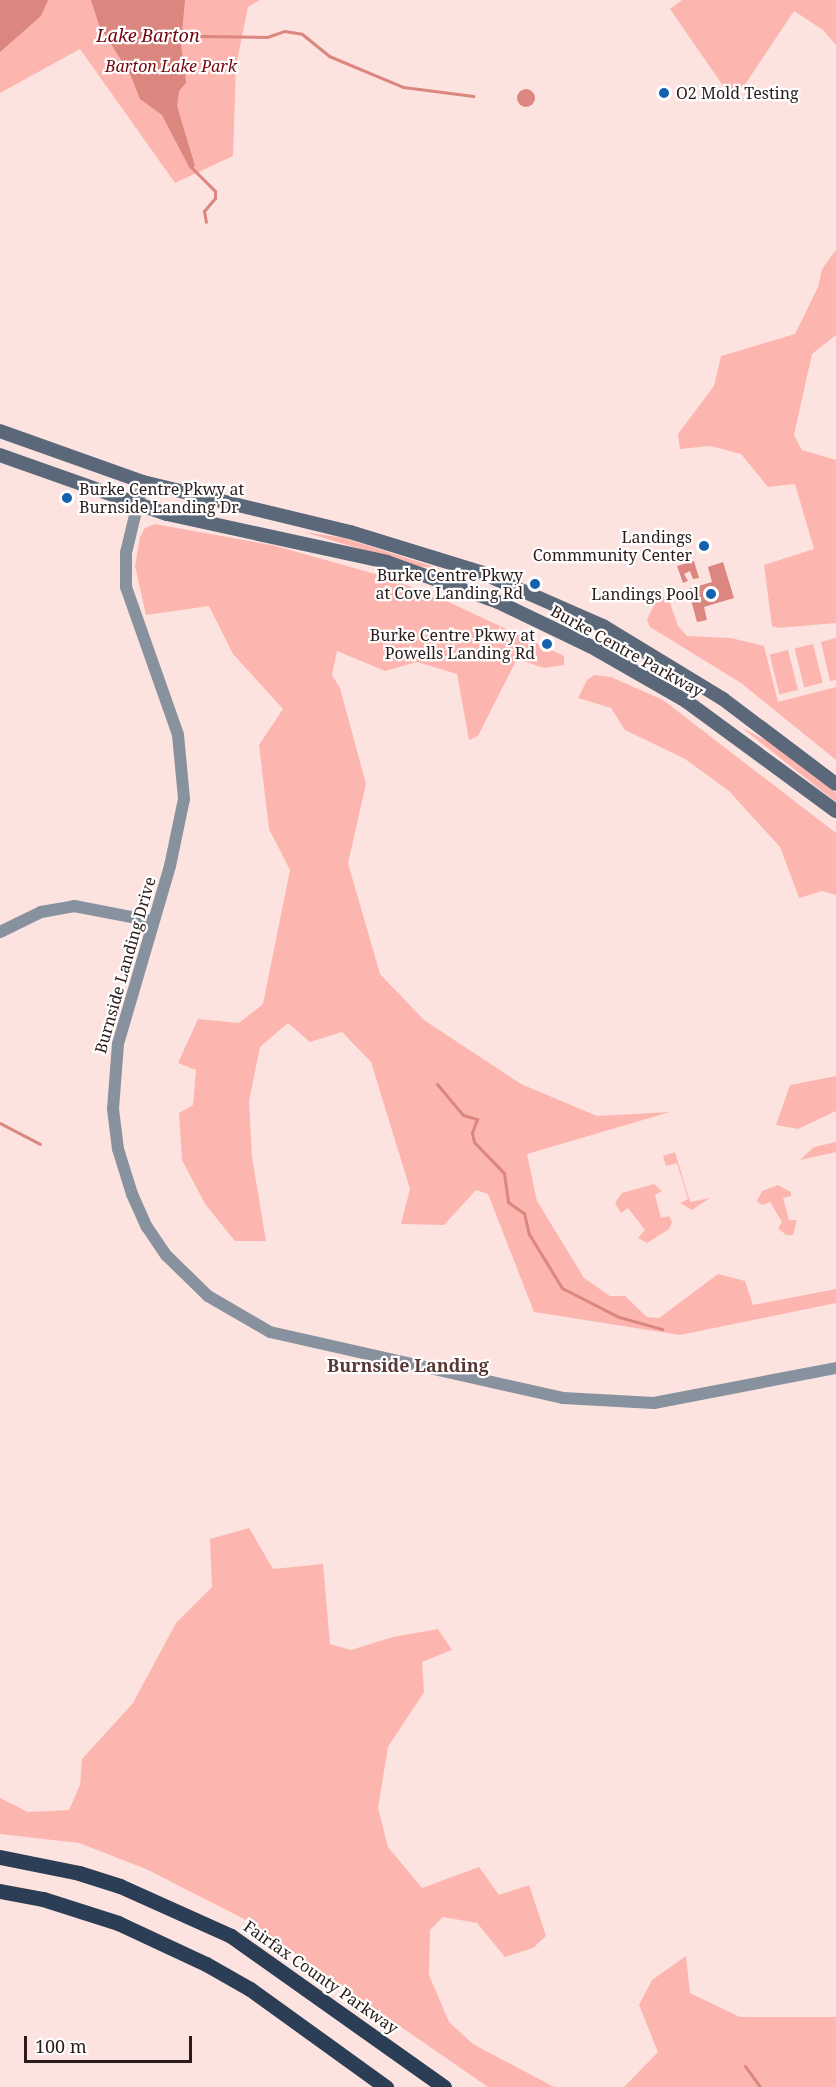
<!DOCTYPE html>
<html>
<head>
<meta charset="utf-8">
<style>
	body { margin:0 }
	#map { position:relative; width:836px; height:2087px; overflow:hidden; background:#fde3e0; font-family:"Noto Serif",serif }
	div>[style] { position:absolute }
	.green>* { inset:0; background:#fdb6af; transform-origin:0 0 }
	.water>* { inset:0; background:#db867e }
	.round { border-radius:50% }
	.stream>* { height:3px; margin:-1.5px; padding:0 1.5px; transform-origin:1.5px; border-radius:1.5px; background:#db867e }
	.tertiary>* { height:12px; margin:-6px; padding:0 6px; transform-origin:6px; border-radius:6px; background:#88929e }
	.secondary>* { height:14px; margin:-7px; padding:0 7px; transform-origin:7px; border-radius:7px; background:#5a687a }
	.trunk>* { height:15px; margin:-7.5px; padding:0 7.5px; transform-origin:7.5px; border-radius:7.5px; background:#2c3e55 }
	.dots>* { width:16px; height:16px; translate:-50% -50%; box-sizing:border-box; border:3px solid #fff; border-radius:50% }
	span { translate:-50% -50%; white-space:nowrap; text-align:center; line-height:1.15; -webkit-text-stroke:4.5px #fff; paint-order:stroke }
	.park-label { font-size:16px; color:#71060f; font-style:italic }
	.poi-label { font-size:16px; color:#2b1b1a }
	.left { translate:0 -50%; text-align:left }
	.right { translate:-100% -50%; text-align:right }
	.street-label { font-size:16px; color:#2b1b1a }
	.water-label { font-size:18px; color:#71050f; font-style:italic }
	.neighbourhood-label { font-size:18px; color:#593835; font-weight:700 }
	.scale { position:absolute; left:24px; top:2036px; width:168px; height:27px; box-sizing:border-box; border:3px solid #2b1b1a; border-top:0; padding-left:8px; font-size:18px; line-height:21px; white-space:nowrap; color:#2b1b1a; -webkit-text-stroke:4px #fff; paint-order:stroke }
</style>
</head>
<body>
<div id="map">
	<div class="green">
		<i style="clip-path:polygon(0 0,260px 0,248px 7px,236px 66px,233px 156px,175px 183px,80px 49px,0 93px)"></i>
		<i style="clip-path:polygon(682px 0,836px 0,836px 45px,823px 30px,794px 11px,744px 86px,726px 90px,670px 9px)"></i>
		<i style="clip-path:polygon(836px 250px,836px 335px,812px 354px,794px 435px,802px 450px,836px 460px,836px 623px,778px 628px,772px 626px,764px 565px,814px 549px,795px 484px,768px 487px,741px 454px,710px 446px,680px 449px,678px 434px,714px 386px,721px 356px,795px 334px,818px 287px,822px 269px)"></i>
		<i style="clip-path:polygon(155px 524px,276px 546px,386px 577px,442px 599px,564px 656px,564px 665px,544px 668px,517px 659px,478px 736px,469px 740px,457px 674px,417px 662px,385px 671px,337px 651px,332px 675px,340px 688px,366px 784px,348px 863px,380px 974px,424px 1020px,521px 1084px,597px 1116px,670px 1112px,527px 1154px,537px 1201px,584px 1278px,610px 1296px,625px 1296px,647px 1317px,659px 1318px,718px 1274px,745px 1281px,753px 1305px,836px 1289px,836px 1303px,680px 1335px,534px 1312px,488px 1194px,476px 1190px,444px 1225px,401px 1224px,410px 1189px,371px 1062px,342px 1032px,310px 1042px,288px 1023px,260px 1047px,249px 1101px,252px 1157px,266px 1241px,235px 1241px,205px 1204px,182px 1160px,179px 1113px,193px 1105px,196px 1070px,178px 1063px,198px 1019px,239px 1023px,263px 1004px,290px 870px,269px 829px,259px 745px,283px 709px,233px 654px,209px 606px,146px 615px,135px 566px,140px 537px,145px 528px)"></i>
		<i style="clip-path:polygon(304px 532px,344px 538px,441px 569px,417px 566px)"></i>
		<i style="clip-path:polygon(659px 594px,669px 600px,678px 626px,687px 636px,731px 638px,764px 646px,778px 702px,836px 687px,836px 760px,741px 683px,650px 627px,647px 620px)"></i>
		<i style="clip-path:polygon(836px 638px,836px 680px,830px 681px,821px 642px)"></i>
		<i style="left:813px;top:644px;width:40px;height:19px;rotate:76deg"></i>
		<i style="left:788px;top:650px;width:41px;height:19px;rotate:76deg"></i>
		<i style="clip-path:polygon(594px 675px,611px 677px,663px 700px,836px 833px,836px 895px,822px 891px,799px 898px,780px 847px,729px 791px,685px 759px,625px 730px,611px 708px,578px 698px,587px 680px)"></i>
		<i style="clip-path:polygon(742px 728px,771px 743px,836px 793px,836px 802px)"></i>
		<i style="clip-path:polygon(836px 1076px,836px 1111px,798px 1129px,776px 1125px,790px 1085px)"></i>
		<i style="clip-path:polygon(836px 1142px,836px 1152px,800px 1160px,814px 1147px)"></i>
		<i style="clip-path:polygon(675px 1152px,690px 1202px,710px 1198px,692px 1210px,680px 1203px,688px 1199px,677px 1163px,666px 1166px,663px 1156px)"></i>
		<i style="clip-path:polygon(654px 1184px,662px 1191px,655px 1195px,661px 1218px,669px 1216px,672px 1222px,669px 1229px,647px 1243px,638px 1238px,645px 1230px,628px 1208px,621px 1213px,615px 1203px,622px 1193px)"></i>
		<i style="clip-path:polygon(778px 1185px,791px 1192px,791px 1196px,783px 1198px,789px 1220px,797px 1220px,793px 1235px,786px 1235px,778px 1228px,782px 1222px,770px 1202px,762px 1205px,757px 1201px,762px 1191px)"></i>
		<i style="clip-path:polygon(249px 1528px,273px 1569px,323px 1564px,330px 1644px,351px 1650px,393px 1637px,438px 1629px,452px 1650px,422px 1662px,424px 1692px,388px 1747px,378px 1808px,388px 1847px,422px 1888px,479px 1867px,499px 1895px,529px 1885px,546px 1936px,533px 1948px,505px 1957px,477px 1923px,443px 1917px,430px 1930px,429px 1975px,449px 2022px,473px 2044px,554px 2087px,488px 2087px,246px 1920px,146px 1869px,79px 1843px,0 1834px,0 1798px,28px 1812px,69px 1810px,80px 1785px,82px 1759px,133px 1703px,176px 1623px,212px 1587px,210px 1539px)"></i>
		<i style="clip-path:polygon(686px 1956px,690px 1993px,740px 2017px,836px 2017px,836px 2087px,624px 2087px,658px 2052px,639px 2005px,652px 1980px)"></i>
	</div>
	<div class="water">
		<i style="clip-path:polygon(0 0,48px 0,41px 16px,0 52px)"></i>
		<i style="clip-path:polygon(91px 0,185px 0,181px 44px,186px 83px,179px 91px,177px 106px,195px 166px,190px 169px,162px 115px,140px 99px,130px 74px,99px 25px)"></i>
		<i class="round" style="left:517px;top:89px;width:18px;height:18px"></i>
		<i style="clip-path:polygon(694px 561px,699px 578px,693px 579px,690px 571px,684px 574px,688px 581px,683px 583px,677px 566px)"></i>
		<i style="clip-path:polygon(723px 562px,734px 598px,704px 607px,707px 620px,697px 622px,688px 589px,712px 582px,708px 567px)"></i>
	</div>
	<div class="stream">
		<i style="left:183px;top:32px;width:16px;rotate:14deg"></i>
		<i style="left:199px;top:36px;width:68px;rotate:0.8deg"></i>
		<i style="left:267px;top:37px;width:18px;rotate:-19deg"></i>
		<i style="left:284px;top:31px;width:18px;rotate:9deg"></i>
		<i style="left:302px;top:34px;width:35px;rotate:39deg"></i>
		<i style="left:329px;top:56px;width:80px;rotate:22.7deg"></i>
		<i style="left:403px;top:87px;width:71px;rotate:7.3deg"></i>
		<i style="left:192px;top:168px;width:33px;rotate:45deg"></i>
		<i style="left:215px;top:191px;width:7px;rotate:90deg"></i>
		<i style="left:215px;top:198px;width:17px;rotate:130deg"></i>
		<i style="left:204px;top:211px;width:11px;rotate:80deg"></i>
		<i style="left:437px;top:1084px;width:40px;rotate:50deg"></i>
		<i style="left:463px;top:1115px;width:15px;rotate:16deg"></i>
		<i style="left:477px;top:1119px;width:15px;rotate:110deg"></i>
		<i style="left:472px;top:1133px;width:9px;rotate:77deg"></i>
		<i style="left:474px;top:1142px;width:43px;rotate:45.9deg"></i>
		<i style="left:504px;top:1173px;width:29px;rotate:82deg"></i>
		<i style="left:508px;top:1202px;width:19px;rotate:35deg"></i>
		<i style="left:524px;top:1213px;width:22px;rotate:77deg"></i>
		<i style="left:529px;top:1234px;width:63px;rotate:58.6deg"></i>
		<i style="left:562px;top:1288px;width:64px;rotate:27deg"></i>
		<i style="left:619px;top:1317px;width:45px;rotate:15.6deg"></i>
		<i style="left:0;top:1123px;width:45px;rotate:27.7deg"></i>
		<i style="left:745px;top:2066px;width:26px;rotate:54deg"></i>
	</div>
	<div class="tertiary">
		<i style="left:143px;top:482px;width:73px;rotate:103.5deg"></i>
		<i style="left:126px;top:553px;width:34px;rotate:90deg"></i>
		<i style="left:126px;top:587px;width:157px;rotate:70.6deg"></i>
		<i style="left:178px;top:735px;width:64px;rotate:84.6deg"></i>
		<i style="left:184px;top:799px;width:68px;rotate:101.8deg"></i>
		<i style="left:170px;top:866px;width:185px;rotate:106.3deg"></i>
		<i style="left:118px;top:1044px;width:65px;rotate:94.4deg"></i>
		<i style="left:113px;top:1109px;width:40px;rotate:82.9deg"></i>
		<i style="left:118px;top:1149px;width:47px;rotate:72.7deg"></i>
		<i style="left:132px;top:1194px;width:36px;rotate:66deg"></i>
		<i style="left:147px;top:1227px;width:34px;rotate:56deg"></i>
		<i style="left:166px;top:1255px;width:59px;rotate:44.3deg"></i>
		<i style="left:208px;top:1296px;width:72px;rotate:30.1deg"></i>
		<i style="left:270px;top:1332px;width:300px;rotate:12.7deg"></i>
		<i style="left:563px;top:1398px;width:91px;rotate:3.1deg"></i>
		<i style="left:654px;top:1403px;width:185px;rotate:-10.9deg"></i>
		<i style="left:0;top:932px;width:46px;rotate:-26deg"></i>
		<i style="left:41px;top:912px;width:34px;rotate:-10deg"></i>
		<i style="left:74px;top:906px;width:79px;rotate:10.9deg"></i>
	</div>
	<div class="secondary">
		<i style="left:0;top:431px;width:152px;rotate:19.6deg"></i>
		<i style="left:143px;top:482px;width:213px;rotate:13.6deg"></i>
		<i style="left:350px;top:532px;width:136px;rotate:17.1deg"></i>
		<i style="left:480px;top:572px;width:134px;rotate:23.7deg"></i>
		<i style="left:603px;top:626px;width:140px;rotate:31.3deg"></i>
		<i style="left:723px;top:699px;width:141px;rotate:37deg"></i>
		<i style="left:0;top:455px;width:177px;rotate:19.5deg"></i>
		<i style="left:167px;top:514px;width:225px;rotate:12.3deg"></i>
		<i style="left:387px;top:562px;width:118px;rotate:19.8deg"></i>
		<i style="left:498px;top:602px;width:102px;rotate:25.6deg"></i>
		<i style="left:590px;top:646px;width:111px;rotate:29.8deg"></i>
		<i style="left:686px;top:701px;width:186px;rotate:36.3deg"></i>
	</div>
	<div class="trunk">
		<i style="left:0;top:1857px;width:81px;rotate:11.4deg"></i>
		<i style="left:79px;top:1873px;width:43px;rotate:17.6deg"></i>
		<i style="left:120px;top:1886px;width:122px;rotate:24.2deg"></i>
		<i style="left:231px;top:1936px;width:261px;rotate:35.3deg"></i>
		<i style="left:0;top:1891px;width:44px;rotate:10.5deg"></i>
		<i style="left:43px;top:1899px;width:79px;rotate:17.7deg"></i>
		<i style="left:118px;top:1923px;width:97px;rotate:25deg"></i>
		<i style="left:206px;top:1964px;width:51px;rotate:29.6deg"></i>
		<i style="left:250px;top:1989px;width:168px;rotate:35.8deg"></i>
	</div>
	<div class="dots">
		<i style="left:664px;top:93px;background:#1461b0"></i>
		<i style="left:67px;top:498px;background:#1461b0"></i>
		<i style="left:704px;top:546px;background:#1461b0"></i>
		<i style="left:535px;top:584px;background:#1461b0"></i>
		<i style="left:711px;top:594px;background:#1461b0"></i>
		<i style="left:547px;top:644px;background:#1461b0"></i>
	</div>
	<div class="park-label">
		<span style="left:171px;top:66px">Barton Lake Park</span>
	</div>
	<div class="poi-label">
		<span class="left" style="left:676px;top:93px">O2 Mold Testing</span>
		<span class="left" style="left:79px;top:498px">Burke Centre Pkwy at<br>Burnside Landing Dr</span>
		<span class="right" style="left:692px;top:546px">Landings<br>Commmunity Center</span>
		<span class="right" style="left:523px;top:584px">Burke Centre Pkwy<br>at Cove Landing Rd</span>
		<span class="right" style="left:699px;top:594px">Landings Pool</span>
		<span class="right" style="left:535px;top:644px">Burke Centre Pkwy at<br>Powells Landing Rd</span>
	</div>
	<div class="street-label">
		<span style="left:627px;top:651px;rotate:29deg">Burke Centre Parkway</span>
		<span style="left:125px;top:965px;rotate:-74deg">Burnside Landing Drive</span>
		<span style="left:321px;top:1977px;rotate:35deg">Fairfax County Parkway</span>
	</div>
	<div class="water-label">
		<span style="left:148px;top:35px">Lake Barton</span>
	</div>
	<div class="neighbourhood-label">
		<span style="left:408px;top:1365px">Burnside Landing</span>
	</div>
	<div class="scale">100 m</div>
</div>
</body>
</html>
